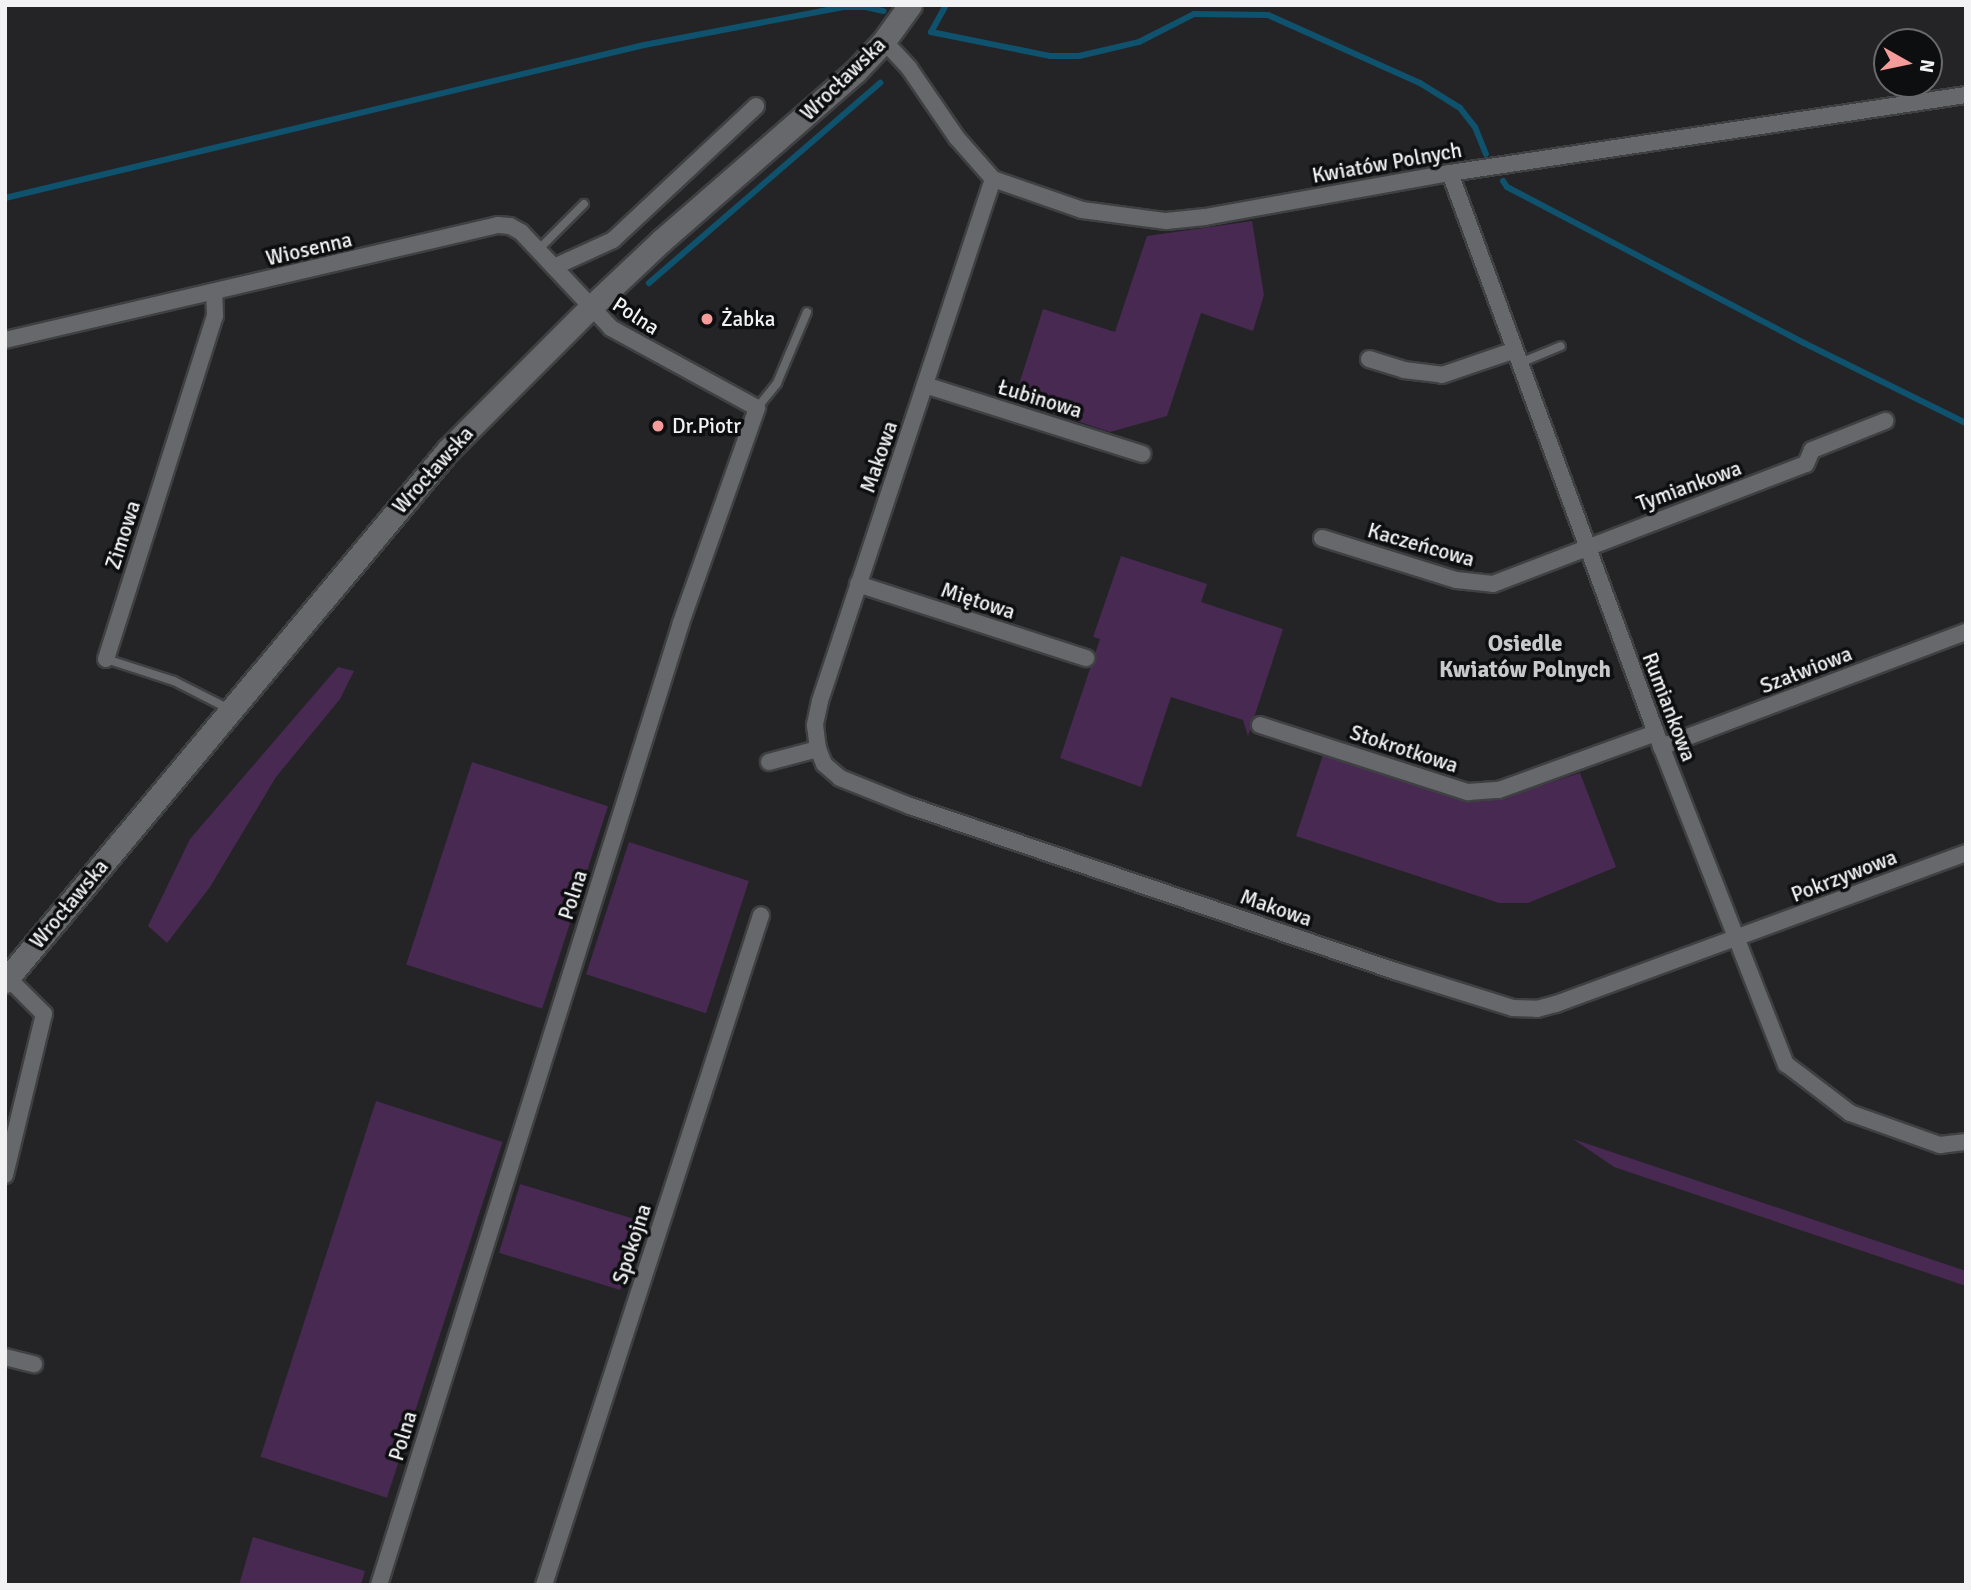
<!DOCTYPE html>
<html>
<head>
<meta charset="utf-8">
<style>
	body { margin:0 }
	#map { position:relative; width:1971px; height:1590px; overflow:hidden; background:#242427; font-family:Signika,sans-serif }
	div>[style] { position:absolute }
	.green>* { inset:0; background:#472951; transform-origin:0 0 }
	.stream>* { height:6px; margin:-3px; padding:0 3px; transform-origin:3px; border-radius:3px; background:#0f526e }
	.roads { filter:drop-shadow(2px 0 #3f4042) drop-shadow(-2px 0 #3f4042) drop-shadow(0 2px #3f4042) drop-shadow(0 -2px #3f4042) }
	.lane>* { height:8px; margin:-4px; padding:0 4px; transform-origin:4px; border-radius:4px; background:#67686b }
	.street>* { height:16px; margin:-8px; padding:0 8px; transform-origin:8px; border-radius:8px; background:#67686b }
	.secondary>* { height:23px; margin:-11.5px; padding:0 11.5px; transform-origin:11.5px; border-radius:11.5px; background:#67686b }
	.dots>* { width:19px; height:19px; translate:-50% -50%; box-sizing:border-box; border:4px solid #0d0e0f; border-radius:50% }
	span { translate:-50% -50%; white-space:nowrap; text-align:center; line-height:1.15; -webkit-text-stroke:7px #0d0e0f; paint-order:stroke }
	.street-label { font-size:21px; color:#f2f2f4 }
	.poi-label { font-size:21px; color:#f2f2f4 }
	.left { translate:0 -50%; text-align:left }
	.neighbourhood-label { font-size:23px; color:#c8c9cc; font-weight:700 }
	.frame { position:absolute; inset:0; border:7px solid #f2f2f4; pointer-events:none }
	.north { position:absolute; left:1873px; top:28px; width:70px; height:70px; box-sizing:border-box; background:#0d0e0f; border:2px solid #69696b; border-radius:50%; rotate:99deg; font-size:19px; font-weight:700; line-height:28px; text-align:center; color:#f2f2f4 }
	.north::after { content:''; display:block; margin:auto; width:24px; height:32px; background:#f59b9a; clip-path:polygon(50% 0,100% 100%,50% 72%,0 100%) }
</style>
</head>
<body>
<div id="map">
	<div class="green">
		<i style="clip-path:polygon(1252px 221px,1264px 295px,1253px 331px,1201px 313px,1167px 416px,1110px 432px,1014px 400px,1043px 309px,1115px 332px,1147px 236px)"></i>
		<i style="clip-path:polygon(1121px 556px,1207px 584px,1201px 602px,1283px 629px,1248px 736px,1243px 720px,1171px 697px,1141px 787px,1060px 758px,1100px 639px,1093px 637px)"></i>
		<i style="clip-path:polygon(338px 667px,354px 671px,340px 699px,276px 777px,210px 887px,167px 943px,148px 926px,190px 839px)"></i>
		<i style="clip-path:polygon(1324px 752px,1467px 800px,1501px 798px,1580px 773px,1616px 867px,1528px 903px,1499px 903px,1296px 836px)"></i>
		<i style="left:472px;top:762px;width:143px;height:213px;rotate:18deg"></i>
		<i style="left:629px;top:842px;width:126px;height:139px;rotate:18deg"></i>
		<i style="left:376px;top:1101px;width:133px;height:374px;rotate:18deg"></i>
		<i style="clip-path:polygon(1573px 1139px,1966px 1271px,1966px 1286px,1614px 1167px)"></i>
		<i style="left:520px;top:1184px;width:127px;height:72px;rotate:17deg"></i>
		<i style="clip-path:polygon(253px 1537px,365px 1571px,361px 1585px,239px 1585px)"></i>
	</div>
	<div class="stream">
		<i style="left:946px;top:5px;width:31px;rotate:119deg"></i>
		<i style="left:931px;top:32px;width:121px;rotate:11.4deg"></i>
		<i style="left:1050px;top:56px;width:29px"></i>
		<i style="left:1079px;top:56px;width:62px;rotate:-13.1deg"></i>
		<i style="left:1139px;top:42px;width:62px;rotate:-27deg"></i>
		<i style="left:1194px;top:14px;width:74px;rotate:0.8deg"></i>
		<i style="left:1268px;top:15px;width:167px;rotate:24.1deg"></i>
		<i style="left:1420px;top:83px;width:47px;rotate:32deg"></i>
		<i style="left:1460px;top:108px;width:24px;rotate:52deg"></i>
		<i style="left:1475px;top:127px;width:29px;rotate:68deg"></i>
		<i style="left:1503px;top:181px;width:7px;rotate:56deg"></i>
		<i style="left:1507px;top:187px;width:335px;rotate:27.7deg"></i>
		<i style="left:1804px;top:343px;width:181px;rotate:26.3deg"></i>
		<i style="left:5px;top:198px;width:657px;rotate:-13.47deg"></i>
		<i style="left:644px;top:45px;width:203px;rotate:-10.8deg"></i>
		<i style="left:843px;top:7px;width:23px"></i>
		<i style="left:866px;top:7px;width:18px;rotate:13deg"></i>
		<i style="left:649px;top:283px;width:306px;rotate:-40.9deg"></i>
	</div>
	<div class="roads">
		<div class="lane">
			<i style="left:538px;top:250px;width:65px;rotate:-45deg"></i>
			<i style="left:1520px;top:363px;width:44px;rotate:-22.5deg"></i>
			<i style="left:757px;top:408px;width:32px;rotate:-51deg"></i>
			<i style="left:777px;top:383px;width:77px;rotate:-67.1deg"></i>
			<i style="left:106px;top:659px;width:71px;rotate:17.9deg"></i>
			<i style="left:174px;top:681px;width:62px;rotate:27deg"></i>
		</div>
		<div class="street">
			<i style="left:884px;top:41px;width:37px;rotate:47deg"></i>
			<i style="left:909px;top:68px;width:85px;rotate:55.6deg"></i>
			<i style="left:957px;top:138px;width:55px;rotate:48.7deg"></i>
			<i style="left:993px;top:179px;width:94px;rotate:19.2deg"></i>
			<i style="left:1082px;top:210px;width:85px;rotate:7.5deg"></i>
			<i style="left:1166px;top:221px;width:39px;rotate:-6deg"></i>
			<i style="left:1205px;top:217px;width:249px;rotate:-10.2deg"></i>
			<i style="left:1450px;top:173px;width:522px;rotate:-8.6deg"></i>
			<i style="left:1450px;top:173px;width:597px;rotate:69.8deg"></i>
			<i style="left:1656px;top:733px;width:356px;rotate:68.6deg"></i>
			<i style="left:1786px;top:1064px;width:81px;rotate:37.4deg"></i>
			<i style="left:1850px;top:1113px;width:96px;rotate:19.6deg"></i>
			<i style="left:1940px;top:1145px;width:26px;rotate:-7deg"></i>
			<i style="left:993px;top:179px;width:550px;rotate:108.34deg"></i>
			<i style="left:820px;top:701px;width:25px;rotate:102deg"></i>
			<i style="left:815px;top:725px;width:24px;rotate:83deg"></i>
			<i style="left:818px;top:749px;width:16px;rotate:68deg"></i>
			<i style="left:824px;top:764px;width:21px;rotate:41deg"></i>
			<i style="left:840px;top:778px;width:75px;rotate:21.8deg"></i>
			<i style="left:910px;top:806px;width:512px;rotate:18.79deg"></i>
			<i style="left:1395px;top:971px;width:124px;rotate:17.4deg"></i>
			<i style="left:1513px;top:1008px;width:24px;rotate:2deg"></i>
			<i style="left:1537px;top:1009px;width:20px;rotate:-15deg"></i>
			<i style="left:1556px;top:1004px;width:437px;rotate:-20.2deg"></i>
			<i style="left:554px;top:267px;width:65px;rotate:-24.6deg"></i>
			<i style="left:613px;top:240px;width:196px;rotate:-43.1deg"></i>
			<i style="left:5px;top:340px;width:506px;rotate:-13.13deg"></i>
			<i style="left:498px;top:225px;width:12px;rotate:5deg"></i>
			<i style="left:510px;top:226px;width:13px;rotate:29deg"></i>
			<i style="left:521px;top:232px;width:132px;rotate:46.8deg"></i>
			<i style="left:611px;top:328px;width:166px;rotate:28.7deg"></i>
			<i style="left:757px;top:408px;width:228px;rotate:109.5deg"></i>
			<i style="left:681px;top:623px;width:1008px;rotate:107.43deg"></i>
			<i style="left:1369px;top:359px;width:37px;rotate:17deg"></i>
			<i style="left:1404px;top:370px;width:38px;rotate:7deg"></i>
			<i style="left:1442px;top:375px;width:77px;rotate:-18.9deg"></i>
			<i style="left:925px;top:385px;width:228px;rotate:17.6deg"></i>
			<i style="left:1322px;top:538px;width:140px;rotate:17.4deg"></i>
			<i style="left:1456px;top:580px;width:37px;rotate:6deg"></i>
			<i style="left:1493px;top:584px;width:335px;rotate:-21deg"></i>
			<i style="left:1806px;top:464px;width:15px;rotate:-67deg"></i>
			<i style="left:1812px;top:450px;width:79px;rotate:-21.7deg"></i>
			<i style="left:858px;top:584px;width:240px;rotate:18deg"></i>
			<i style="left:106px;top:659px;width:360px;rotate:-72.4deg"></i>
			<i style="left:215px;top:316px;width:23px;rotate:-92deg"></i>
			<i style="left:1260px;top:725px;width:219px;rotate:17.9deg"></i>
			<i style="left:1468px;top:792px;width:31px;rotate:-4deg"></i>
			<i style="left:1499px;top:790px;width:167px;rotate:-20deg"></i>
			<i style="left:1661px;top:747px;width:326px;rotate:-20.7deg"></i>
			<i style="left:769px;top:762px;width:51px;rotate:-14.9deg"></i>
			<i style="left:5px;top:1175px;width:166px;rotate:-76.4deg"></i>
			<i style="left:44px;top:1014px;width:51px;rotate:-135deg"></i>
			<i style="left:5px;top:1357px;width:30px;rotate:14deg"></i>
			<i style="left:544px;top:1585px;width:704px;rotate:-72.05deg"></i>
		</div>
		<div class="secondary">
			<i style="left:5px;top:981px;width:692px;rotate:-50.16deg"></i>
			<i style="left:448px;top:450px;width:201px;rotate:-45deg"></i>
			<i style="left:590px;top:308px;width:98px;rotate:-43.3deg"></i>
			<i style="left:661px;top:241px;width:257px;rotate:-41.1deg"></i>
			<i style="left:855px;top:72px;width:42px;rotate:-46.9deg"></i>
			<i style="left:884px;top:41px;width:44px;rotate:-54.2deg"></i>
		</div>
	</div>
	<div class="dots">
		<i style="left:707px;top:319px;background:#f59b9a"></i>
		<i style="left:658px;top:426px;background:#f59b9a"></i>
	</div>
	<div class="street-label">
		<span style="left:843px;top:79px;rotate:-44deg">Wrocławska</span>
		<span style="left:1387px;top:163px;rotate:-10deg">Kwiatów Polnych</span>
		<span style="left:309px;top:249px;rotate:-13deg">Wiosenna</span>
		<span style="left:636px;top:316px;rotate:33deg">Polna</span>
		<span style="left:1040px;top:399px;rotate:17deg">Łubinowa</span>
		<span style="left:879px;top:457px;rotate:-71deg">Makowa</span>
		<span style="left:433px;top:470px;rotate:-48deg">Wrocławska</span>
		<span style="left:1689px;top:486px;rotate:-20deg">Tymiankowa</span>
		<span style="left:123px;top:535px;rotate:-72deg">Zimowa</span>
		<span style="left:1421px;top:545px;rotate:16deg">Kaczeńcowa</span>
		<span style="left:978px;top:601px;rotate:18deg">Miętowa</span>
		<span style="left:1806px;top:670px;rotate:-21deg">Szałwiowa</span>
		<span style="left:1669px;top:707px;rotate:69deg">Rumiankowa</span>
		<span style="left:1404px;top:749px;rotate:18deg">Stokrotkowa</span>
		<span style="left:1844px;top:876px;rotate:-21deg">Pokrzywowa</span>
		<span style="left:573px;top:895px;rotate:-72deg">Polna</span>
		<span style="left:69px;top:904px;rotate:-50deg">Wrocławska</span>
		<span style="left:1276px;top:908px;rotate:19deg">Makowa</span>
		<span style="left:632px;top:1244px;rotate:-72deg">Spokojna</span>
		<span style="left:403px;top:1436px;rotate:-73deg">Polna</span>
	</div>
	<div class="poi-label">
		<span class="left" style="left:721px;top:319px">Żabka</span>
		<span class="left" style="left:672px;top:426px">Dr.Piotr</span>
	</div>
	<div class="neighbourhood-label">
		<span style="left:1525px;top:657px">Osiedle<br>Kwiatów Polnych</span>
	</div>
	<div class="frame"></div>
	<div class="north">N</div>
</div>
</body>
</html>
